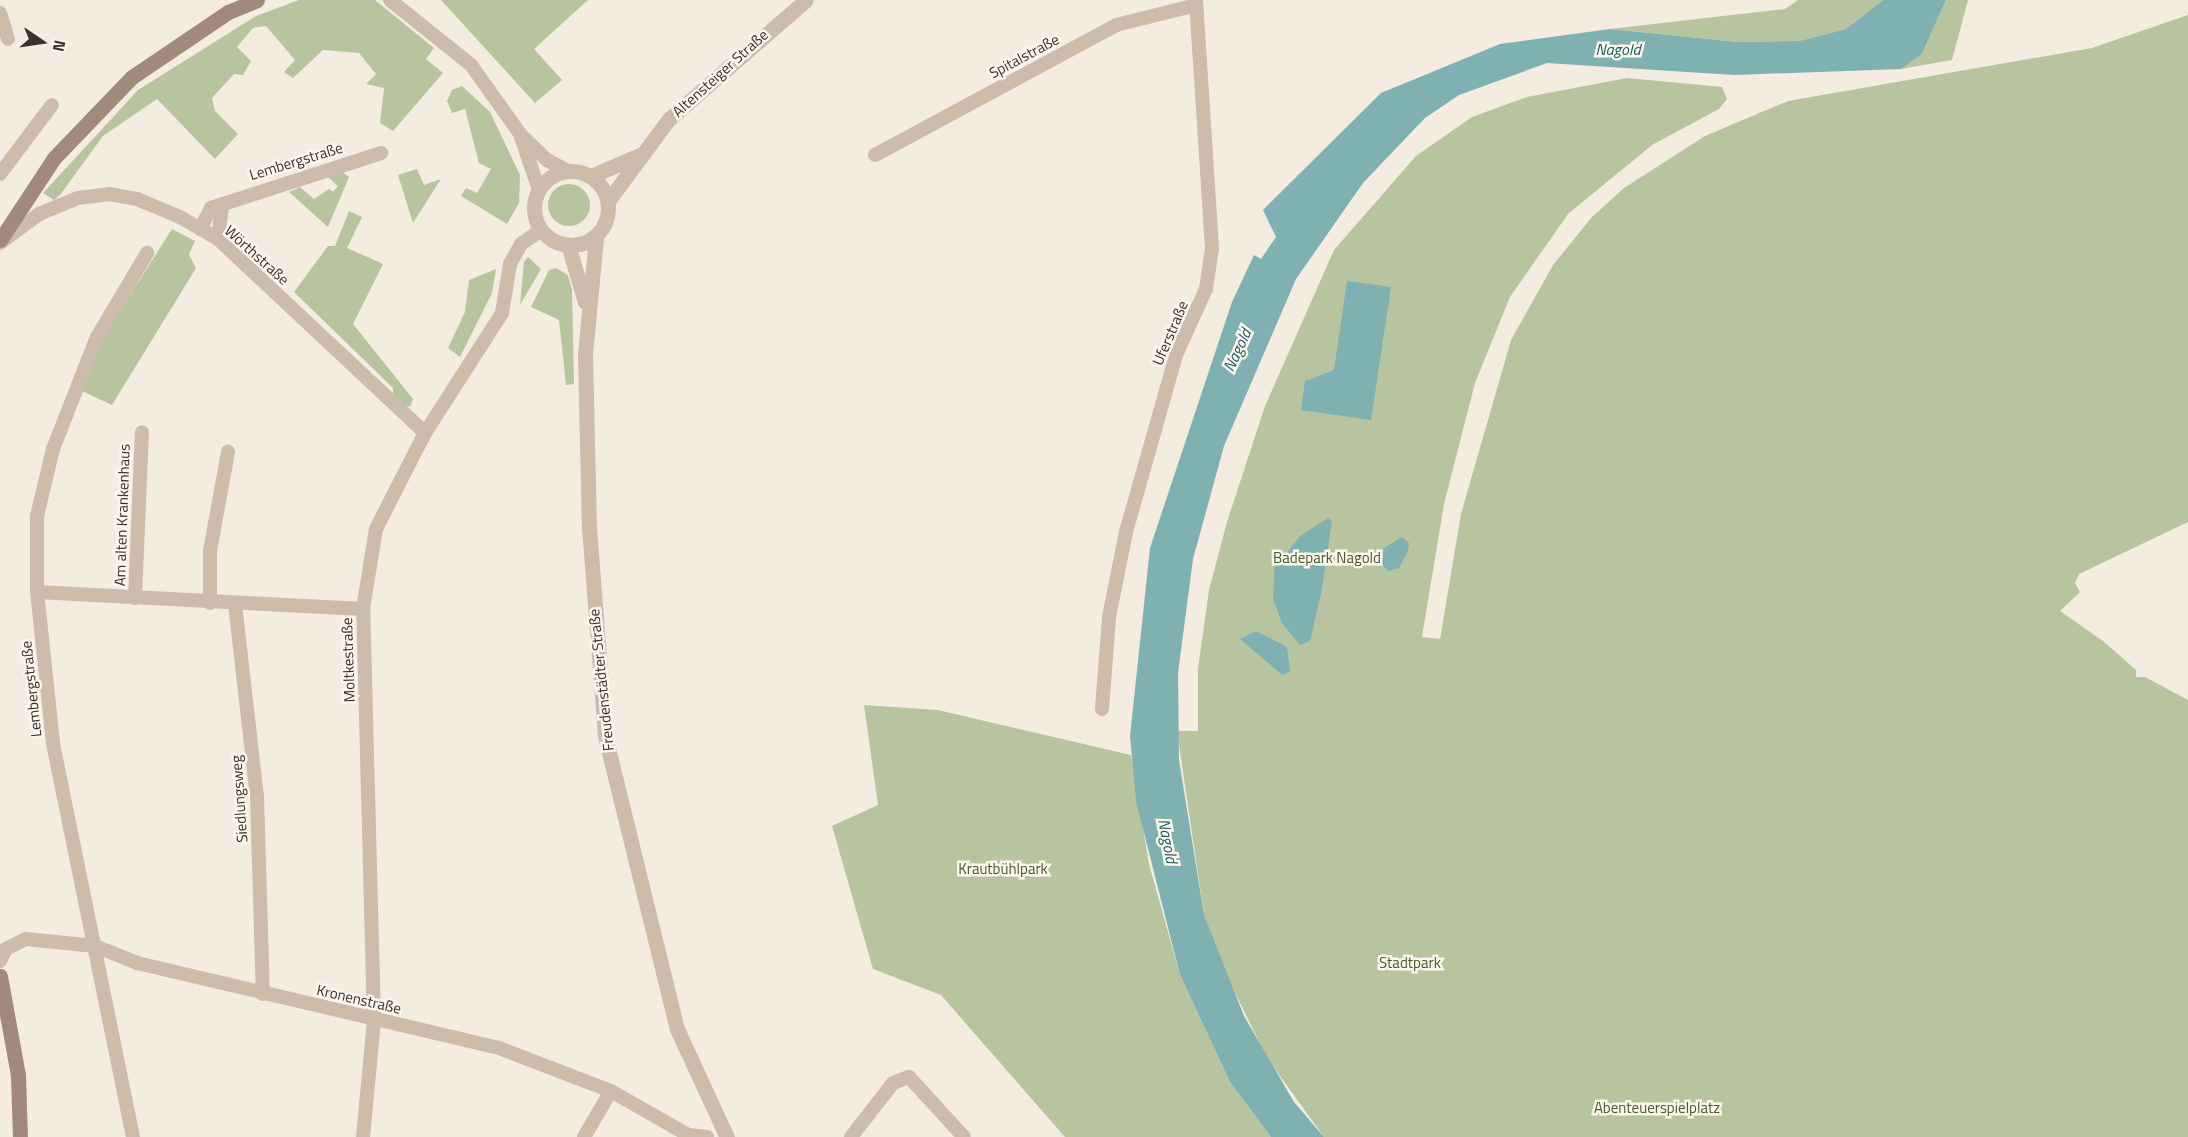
<!DOCTYPE html>
<html>
<head>
<meta charset="utf-8">
<style>
	body { margin:0 }
	#map { position:relative; width:2188px; height:1137px; overflow:hidden; background:#f4ebe1; font-family:"Titillium Web",sans-serif }
	div>[style] { position:absolute }
	.green>* { inset:0; background:#b8c4a0 }
	.round { border-radius:50% }
	.water>* { inset:0; background:#7fb0b2 }
	.minor>* { height:14px; margin:-7px; padding:0 7px; transform-origin:7px; border-radius:7px; background:#cdbbac }
	.tertiary>* { height:15px; margin:-7.5px; padding:0 7.5px; transform-origin:7.5px; border-radius:7.5px; background:#cdbbac }
	.tertiary>.ring { margin:-7.5px; padding:0; box-sizing:content-box; background:none; border:15px solid #cdbbac; border-radius:50% }
	.secondary>* { height:15px; margin:-7.5px; padding:0 7.5px; transform-origin:7.5px; border-radius:7.5px; background:#a18a7d }
	span { translate:-50% -50%; white-space:nowrap; text-align:center; line-height:1.15; -webkit-text-stroke:5px #fbf5ee; paint-order:stroke }
	.street-label { font-size:15px; color:#3b302b }
	.park-label { font-size:15px; color:#4a5a2e }
	.water-label { font-size:16px; color:#1f5a5e; font-style:italic }
	.north { position:absolute; left:12px; top:12px; width:60px; height:60px; -webkit-text-stroke:4px #fbf5ee; paint-order:stroke; rotate:103deg; font-size:16px; font-weight:700; line-height:24px; text-align:center; color:#3b302b }
	.north::after { content:''; display:block; margin:auto; width:21px; height:27px; background:#3b302b; clip-path:polygon(50% 0,100% 100%,50% 72%,0 100%) }
</style>
</head>
<body>
<div id="map">
	<div class="green">
		<i style="clip-path:polygon(299px 0,375px 0,434px 48px,426px 59px,443px 73px,393px 131px,380px 123px,384px 88px,366px 84px,376px 74px,359px 53px,323px 50px,293px 78px,284px 72px,295px 60px,266px 26px,253px 28px,237px 47px,251px 61px,243px 75px,234px 74px,212px 98px,215px 111px,238px 134px,215px 159px,157px 99px,103px 136px,60px 195px,54px 200px,43px 193px,138px 90px,256px 16px)"></i>
		<i style="clip-path:polygon(441px 0,588px 0,534px 49px,562px 80px,535px 103px)"></i>
		<i style="clip-path:polygon(1798px 0,1883px 0,1846px 29px,1799px 41px,1738px 42px,1610px 29px,1785px 9px)"></i>
		<i style="clip-path:polygon(1946px 0,1968px 0,1952px 60px,1901px 69px,1922px 54px)"></i>
		<i style="clip-path:polygon(2188px 15px,2188px 522px,2079px 574px,2075px 583px,2080px 592px,2060px 611px,2103px 641px,2136px 670px,2136px 677px,2145px 677px,2188px 700px,2188px 1137px,1324px 1137px,1267px 1058px,1222px 966px,1204px 915px,1177px 731px,1198px 731px,1198px 669px,1209px 590px,1227px 522px,1265px 406px,1334px 250px,1416px 156px,1472px 117px,1527px 97px,1627px 78px,1722px 87px,1727px 99px,1719px 109px,1652px 145px,1568px 214px,1510px 297px,1475px 383px,1444px 504px,1422px 637px,1440px 639px,1461px 514px,1511px 340px,1553px 265px,1592px 217px,1624px 188px,1705px 136px,1788px 101px,2092px 48px)"></i>
		<i style="clip-path:polygon(462px 86px,490px 112px,520px 175px,519px 203px,507px 224px,461px 196px,466px 188px,477px 193px,491px 169px,479px 163px,465px 109px,452px 113px,447px 101px,452px 90px)"></i>
		<i style="clip-path:polygon(417px 169px,424px 185px,441px 179px,413px 223px,398px 175px)"></i>
		<i style="clip-path:polygon(342px 172px,349px 177px,328px 227px,289px 192px,300px 187px,314px 199px,329px 189px,333px 192px,338px 186px,328px 177px)"></i>
		<i class="round" style="left:548px;top:184px;width:42px;height:42px"></i>
		<i style="clip-path:polygon(349px 211px,362px 217px,347px 248px,383px 264px,353px 324px,413px 399px,410px 407px,393px 400px,393px 388px,294px 292px,328px 246px,335px 246px)"></i>
		<i style="clip-path:polygon(172px 229px,195px 241px,189px 254px,196px 268px,112px 405px,82px 391px,101px 341px)"></i>
		<i style="clip-path:polygon(528px 257px,541px 269px,520px 305px,524px 262px)"></i>
		<i style="clip-path:polygon(556px 268px,568px 275px,572px 290px,574px 384px,566px 385px,559px 320px,531px 307px,549px 270px)"></i>
		<i style="clip-path:polygon(496px 269px,492px 293px,460px 357px,448px 348px,465px 312px,469px 280px)"></i>
		<i style="clip-path:polygon(864px 705px,938px 710px,1131px 755px,1149px 864px,1180px 975px,1230px 1082px,1271px 1137px,1065px 1137px,941px 995px,873px 969px,832px 826px,878px 805px)"></i>
	</div>
	<div class="water">
		<i style="clip-path:polygon(1883px 0,1946px 0,1922px 54px,1901px 69px,1734px 75px,1547px 63px,1459px 95px,1425px 118px,1363px 183px,1296px 279px,1224px 446px,1193px 559px,1178px 673px,1179px 760px,1204px 915px,1244px 1016px,1294px 1102px,1324px 1137px,1271px 1137px,1230px 1082px,1180px 975px,1136px 801px,1130px 736px,1150px 548px,1232px 302px,1254px 255px,1261px 259px,1276px 237px,1263px 210px,1381px 93px,1500px 44px,1610px 29px,1738px 42px,1799px 41px,1846px 29px)"></i>
		<i style="clip-path:polygon(1347px 281px,1391px 287px,1371px 420px,1301px 410px,1305px 381px,1334px 370px)"></i>
		<i style="clip-path:polygon(1328px 518px,1332px 521px,1321px 594px,1310px 641px,1300px 645px,1282px 623px,1273px 599px,1275px 557px,1283px 558px,1300px 536px)"></i>
		<i style="clip-path:polygon(1402px 537px,1409px 543px,1408px 551px,1399px 568px,1388px 571px,1382px 564px,1384px 548px)"></i>
		<i style="clip-path:polygon(1256px 631px,1287px 647px,1290px 672px,1282px 675px,1240px 639px)"></i>
	</div>
	<div class="minor">
		<i style="left:390px;top:0;width:104px;rotate:38.7deg"></i>
		<i style="left:471px;top:65px;width:86px;rotate:54.5deg"></i>
		<i style="left:521px;top:135px;width:36px;rotate:44deg"></i>
		<i style="left:547px;top:160px;width:24px;rotate:28deg"></i>
		<i style="left:0;top:13px;width:27px;rotate:73deg"></i>
		<i style="left:521px;top:137px;width:56px;rotate:71.2deg"></i>
		<i style="left:875px;top:155px;width:274px;rotate:-28.3deg"></i>
		<i style="left:1116px;top:25px;width:82px;rotate:-14deg"></i>
		<i style="left:0;top:174px;width:86px;rotate:-53deg"></i>
		<i style="left:200px;top:229px;width:24px;rotate:-62deg"></i>
		<i style="left:211px;top:208px;width:179px;rotate:-17.9deg"></i>
		<i style="left:218px;top:239px;width:35px;rotate:-83deg"></i>
		<i style="left:0;top:243px;width:49px;rotate:-36.6deg"></i>
		<i style="left:39px;top:214px;width:42px;rotate:-22.3deg"></i>
		<i style="left:78px;top:198px;width:31px;rotate:-7deg"></i>
		<i style="left:109px;top:194px;width:28px;rotate:10deg"></i>
		<i style="left:137px;top:199px;width:47px;rotate:22.7deg"></i>
		<i style="left:180px;top:217px;width:44px;rotate:30.1deg"></i>
		<i style="left:218px;top:239px;width:284px;rotate:43.1deg"></i>
		<i style="left:37px;top:592px;width:326px;rotate:3deg"></i>
		<i style="left:135px;top:598px;width:166px;rotate:-87.6deg"></i>
		<i style="left:210px;top:603px;width:52px;rotate:-90deg"></i>
		<i style="left:210px;top:551px;width:101px;rotate:-79.7deg"></i>
		<i style="left:235px;top:604px;width:193px;rotate:83.5deg"></i>
		<i style="left:257px;top:796px;width:198px;rotate:88.3deg"></i>
		<i style="left:1102px;top:709px;width:92px;rotate:-85.6deg"></i>
		<i style="left:1109px;top:617px;width:87px;rotate:-78.7deg"></i>
		<i style="left:1126px;top:532px;width:184px;rotate:-74.2deg"></i>
		<i style="left:1176px;top:355px;width:72px;rotate:-65.6deg"></i>
		<i style="left:1206px;top:289px;width:41px;rotate:-81.7deg"></i>
		<i style="left:1212px;top:248px;width:249px;rotate:-93.7deg"></i>
		<i style="left:0;top:961px;width:13px;rotate:-63deg"></i>
		<i style="left:6px;top:949px;width:22px;rotate:-27deg"></i>
		<i style="left:26px;top:939px;width:69px;rotate:5.8deg"></i>
		<i style="left:95px;top:946px;width:45px;rotate:22deg"></i>
		<i style="left:137px;top:963px;width:372px;rotate:13.2deg"></i>
		<i style="left:499px;top:1048px;width:120px;rotate:21deg"></i>
		<i style="left:611px;top:1091px;width:89px;rotate:29.7deg"></i>
		<i style="left:688px;top:1135px;width:19px;rotate:6deg"></i>
		<i style="left:133px;top:1137px;width:402px;rotate:-101.5deg"></i>
		<i style="left:53px;top:743px;width:152px;rotate:-96deg"></i>
		<i style="left:37px;top:592px;width:76px;rotate:-90deg"></i>
		<i style="left:37px;top:516px;width:69px;rotate:-76.6deg"></i>
		<i style="left:53px;top:449px;width:120px;rotate:-68.6deg"></i>
		<i style="left:97px;top:337px;width:98px;rotate:-59.2deg"></i>
		<i style="left:363px;top:1137px;width:117px;rotate:-84.6deg"></i>
		<i style="left:374px;top:1021px;width:412px;rotate:-91.5deg"></i>
		<i style="left:363px;top:609px;width:81px;rotate:-80.8deg"></i>
		<i style="left:376px;top:529px;width:108px;rotate:-63deg"></i>
		<i style="left:425px;top:433px;width:143px;rotate:-57.3deg"></i>
		<i style="left:502px;top:313px;width:50px;rotate:-80.7deg"></i>
		<i style="left:510px;top:264px;width:23px;rotate:-61deg"></i>
		<i style="left:521px;top:244px;width:24px;rotate:-35deg"></i>
		<i style="left:584px;top:1137px;width:53px;rotate:-59.6deg"></i>
		<i style="left:851px;top:1137px;width:68px;rotate:-52.1deg"></i>
		<i style="left:893px;top:1083px;width:17px;rotate:-21deg"></i>
		<i style="left:909px;top:1077px;width:81px;rotate:47.5deg"></i>
	</div>
	<div class="tertiary">
		<i class="ring" style="left:534px;top:171px;width:59px;height:59px"></i>
		<i style="left:591px;top:176px;width:56px;rotate:-23.3deg"></i>
		<i style="left:608px;top:201px;width:102px;rotate:-53.4deg"></i>
		<i style="left:669px;top:119px;width:181px;rotate:-41deg"></i>
		<i style="left:596px;top:238px;width:117px;rotate:95.4deg"></i>
		<i style="left:585px;top:354px;width:173px;rotate:88.7deg"></i>
		<i style="left:589px;top:527px;width:210px;rotate:85.6deg"></i>
		<i style="left:605px;top:736px;width:302px;rotate:76.2deg"></i>
		<i style="left:677px;top:1029px;width:119px;rotate:65.2deg"></i>
		<i style="left:568px;top:245px;width:59px;rotate:73.4deg"></i>
	</div>
	<div class="secondary">
		<i style="left:0;top:240px;width:98px;rotate:-56.6deg"></i>
		<i style="left:54px;top:158px;width:112px;rotate:-46.1deg"></i>
		<i style="left:132px;top:77px;width:116px;rotate:-34.1deg"></i>
		<i style="left:228px;top:12px;width:31px;rotate:-22deg"></i>
		<i style="left:0;top:976px;width:101px;rotate:79.7deg"></i>
		<i style="left:18px;top:1075px;width:62px;rotate:88.2deg"></i>
	</div>
	<div class="street-label">
		<span style="left:1024px;top:56px;rotate:-28deg">Spitalstraße</span>
		<span style="left:720px;top:73px;rotate:-42deg">Altensteiger Straße</span>
		<span style="left:296px;top:161px;rotate:-17deg">Lembergstraße</span>
		<span style="left:257px;top:255px;rotate:42deg">Wörthstraße</span>
		<span style="left:1170px;top:333px;rotate:-67deg">Uferstraße</span>
		<span style="left:122px;top:515px;rotate:-88deg">Am alten Krankenhaus</span>
		<span style="left:348px;top:660px;rotate:-92deg">Moltkestraße</span>
		<span style="left:601px;top:680px;rotate:-96deg">Freudenstädter Straße</span>
		<span style="left:31px;top:689px;rotate:-96deg">Lembergstraße</span>
		<span style="left:239px;top:799px;rotate:-94deg">Siedlungsweg</span>
		<span style="left:359px;top:999px;rotate:13deg">Kronenstraße</span>
	</div>
	<div class="park-label">
		<span style="left:1327px;top:558px">Badepark Nagold</span>
		<span style="left:1003px;top:869px">Krautbühlpark</span>
		<span style="left:1410px;top:963px">Stadtpark</span>
		<span style="left:1657px;top:1108px">Abenteuerspielplatz</span>
	</div>
	<div class="water-label">
		<span style="left:1618px;top:49px">Nagold</span>
		<span style="left:1237px;top:350px;rotate:-65deg">Nagold</span>
		<span style="left:1168px;top:841px;rotate:79deg">Nagold</span>
	</div>
	<div class="north">N</div>
</div>
</body>
</html>
